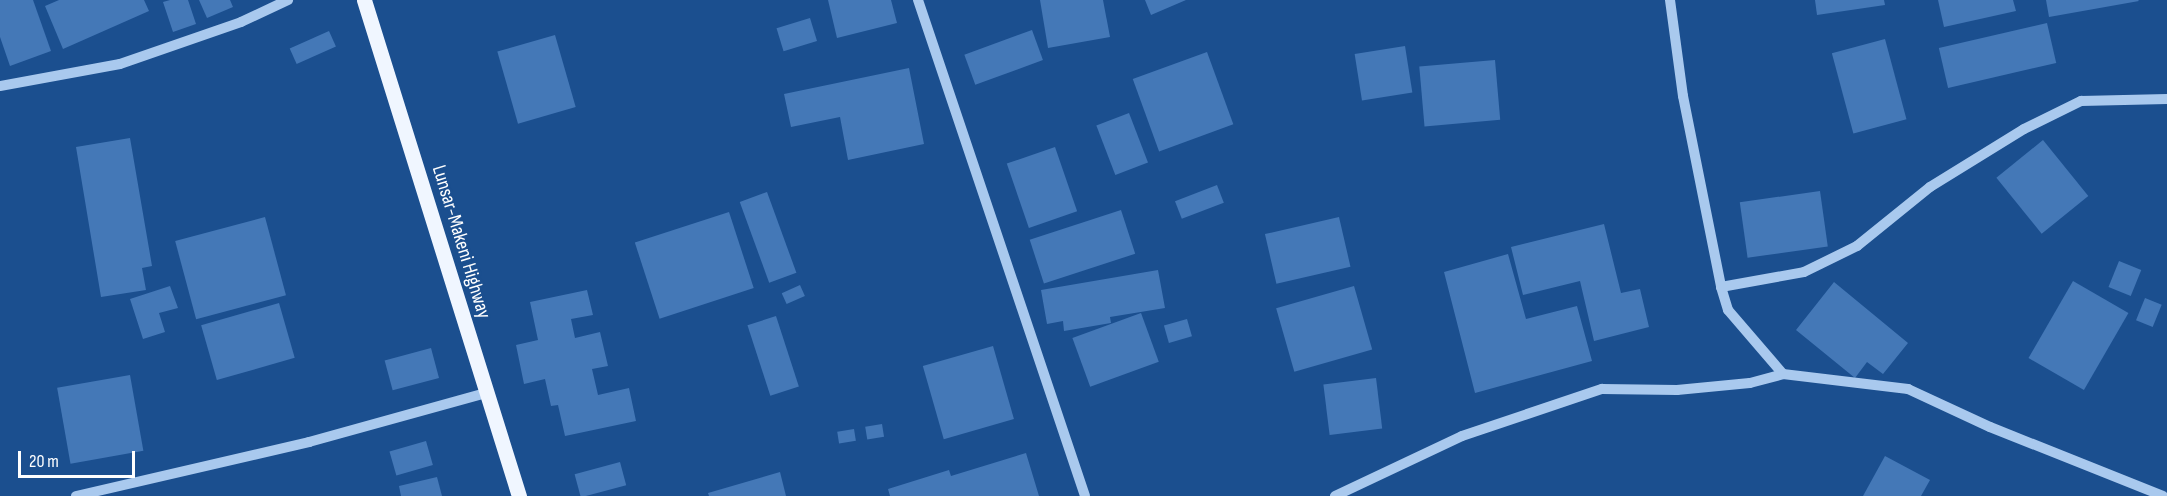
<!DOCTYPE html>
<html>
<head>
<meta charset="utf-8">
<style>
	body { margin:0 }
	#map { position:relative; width:2167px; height:496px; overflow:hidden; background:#1b4f8f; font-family:"Sofia Sans Condensed",sans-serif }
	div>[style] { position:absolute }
	.building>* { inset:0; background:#4478b7; transform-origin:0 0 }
	.minor>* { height:10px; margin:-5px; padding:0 5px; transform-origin:5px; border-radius:5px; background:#a9c9ee }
	.major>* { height:15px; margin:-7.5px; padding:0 7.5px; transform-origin:7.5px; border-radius:7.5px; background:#f0f6ff }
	span { translate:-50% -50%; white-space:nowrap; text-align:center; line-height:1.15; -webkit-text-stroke:5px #1b4f8f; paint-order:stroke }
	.street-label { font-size:20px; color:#fff }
	.scale { position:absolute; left:18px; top:451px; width:117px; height:27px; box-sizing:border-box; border:3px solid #fff; border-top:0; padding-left:8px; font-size:18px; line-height:21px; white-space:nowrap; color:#fff; -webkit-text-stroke:4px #1b4f8f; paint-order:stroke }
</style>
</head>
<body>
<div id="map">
	<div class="building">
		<i style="clip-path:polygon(0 0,33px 0,51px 51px,10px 66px,0 37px)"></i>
		<i style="clip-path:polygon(59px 0,144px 0,149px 11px,63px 49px,45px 6px)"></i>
		<i style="clip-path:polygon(170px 0,188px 0,196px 24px,173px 32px,163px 2px)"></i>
		<i style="clip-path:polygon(199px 0,230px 0,233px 7px,207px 18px)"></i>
		<i style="clip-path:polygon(828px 0,891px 0,897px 23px,837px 38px)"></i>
		<i style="clip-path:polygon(1040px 0,1103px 0,1110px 37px,1048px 48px)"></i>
		<i style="clip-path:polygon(1145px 0,1186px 0,1151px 15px)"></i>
		<i style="clip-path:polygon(1815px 0,1884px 0,1885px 5px,1817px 15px)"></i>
		<i style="clip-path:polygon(1938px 0,2013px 0,2016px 11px,1944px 27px)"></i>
		<i style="clip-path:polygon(2046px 0,2138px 0,2139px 1px,2049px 17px)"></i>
		<i style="left:810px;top:18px;width:24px;height:35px;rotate:73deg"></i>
		<i style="left:2047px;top:23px;width:41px;height:111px;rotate:77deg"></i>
		<i style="left:1032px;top:30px;width:32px;height:72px;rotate:70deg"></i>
		<i style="left:329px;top:31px;width:17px;height:43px;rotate:66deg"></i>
		<i style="left:555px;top:35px;width:75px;height:60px;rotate:74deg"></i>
		<i style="left:1885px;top:39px;width:83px;height:55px;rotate:75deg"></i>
		<i style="left:1405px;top:46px;width:47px;height:51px;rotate:81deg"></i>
		<i style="left:1207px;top:52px;width:77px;height:79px;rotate:70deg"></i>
		<i style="left:1495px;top:60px;width:60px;height:76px;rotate:85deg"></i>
		<i style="clip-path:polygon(909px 68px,924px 144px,848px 160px,840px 117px,791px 127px,784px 94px)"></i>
		<i style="left:1129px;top:113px;width:53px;height:35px;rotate:69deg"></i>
		<i style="clip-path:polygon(130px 138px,152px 266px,142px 268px,146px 290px,101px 297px,76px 147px)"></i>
		<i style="left:2043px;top:140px;width:72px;height:60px;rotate:51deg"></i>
		<i style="left:1055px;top:147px;width:68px;height:51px;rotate:71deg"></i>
		<i style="left:1217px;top:185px;width:19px;height:45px;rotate:69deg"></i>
		<i style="left:1820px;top:191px;width:56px;height:81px;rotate:82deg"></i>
		<i style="left:767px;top:192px;width:86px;height:29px;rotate:70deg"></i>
		<i style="left:1121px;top:210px;width:46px;height:96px;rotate:72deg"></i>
		<i style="left:729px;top:212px;width:80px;height:99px;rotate:72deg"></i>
		<i style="left:265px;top:217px;width:81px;height:93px;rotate:75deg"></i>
		<i style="left:1339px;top:217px;width:51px;height:76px;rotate:77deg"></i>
		<i style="clip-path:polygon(1604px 224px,1621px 293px,1640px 289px,1649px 327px,1594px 341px,1580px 281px,1523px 295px,1511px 247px)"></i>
		<i style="clip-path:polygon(1508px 254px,1526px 319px,1577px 306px,1592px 361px,1475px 393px,1444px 272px)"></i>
		<i style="left:2119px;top:261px;width:24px;height:28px;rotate:22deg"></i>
		<i style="clip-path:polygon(1158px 270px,1165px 308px,1110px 317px,1111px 323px,1064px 331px,1063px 321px,1047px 324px,1041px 290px)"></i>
		<i style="left:2073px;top:281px;width:64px;height:89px;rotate:30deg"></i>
		<i style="clip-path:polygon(1834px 282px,1908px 343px,1883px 374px,1867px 362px,1855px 378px,1796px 330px)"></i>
		<i style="left:800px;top:285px;width:12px;height:20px;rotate:66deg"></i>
		<i style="clip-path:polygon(170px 286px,178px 308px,159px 313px,165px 332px,143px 339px,130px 299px)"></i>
		<i style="left:1354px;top:286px;width:66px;height:81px;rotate:74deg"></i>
		<i style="clip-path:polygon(587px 290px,593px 315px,571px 319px,575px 338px,600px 332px,608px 366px,592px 369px,598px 395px,629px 388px,636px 421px,565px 436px,558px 405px,551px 406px,545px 379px,524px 384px,516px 345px,538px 340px,530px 302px)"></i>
		<i style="left:2145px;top:298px;width:18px;height:24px;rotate:22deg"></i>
		<i style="left:279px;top:303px;width:57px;height:81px;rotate:74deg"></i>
		<i style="left:1141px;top:313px;width:52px;height:73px;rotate:70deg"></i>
		<i style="left:776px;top:316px;width:74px;height:30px;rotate:72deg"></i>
		<i style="left:1187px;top:319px;width:18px;height:24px;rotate:74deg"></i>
		<i style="left:993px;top:346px;width:76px;height:73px;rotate:74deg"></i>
		<i style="left:431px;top:348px;width:31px;height:48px;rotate:75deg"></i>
		<i style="left:130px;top:375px;width:77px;height:74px;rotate:80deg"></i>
		<i style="left:1376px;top:378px;width:51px;height:53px;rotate:83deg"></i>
		<i style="left:882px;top:424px;width:13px;height:17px;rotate:81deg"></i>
		<i style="left:854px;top:429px;width:12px;height:17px;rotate:81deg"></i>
		<i style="left:426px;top:441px;width:25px;height:38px;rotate:74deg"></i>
		<i style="clip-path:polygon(1026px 453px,1039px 496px,890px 496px,888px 489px,949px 470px,951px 476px)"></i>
		<i style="clip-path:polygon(1885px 456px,1930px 480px,1921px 496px,1863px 496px)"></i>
		<i style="left:620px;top:462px;width:24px;height:47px;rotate:75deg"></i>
		<i style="clip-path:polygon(780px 472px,786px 496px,709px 496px,708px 493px)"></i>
		<i style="clip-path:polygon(437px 477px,442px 496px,401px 496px,399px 486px)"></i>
	</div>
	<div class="minor">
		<i style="left:918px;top:0;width:523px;rotate:71.39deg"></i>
		<i style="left:1670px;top:0;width:97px;rotate:82.3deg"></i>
		<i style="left:1683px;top:96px;width:195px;rotate:78.7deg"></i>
		<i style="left:1721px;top:287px;width:24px;rotate:73deg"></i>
		<i style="left:1728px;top:310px;width:84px;rotate:49.3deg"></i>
		<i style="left:0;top:86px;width:122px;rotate:-10.4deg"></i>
		<i style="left:120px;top:64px;width:128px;rotate:-19.1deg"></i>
		<i style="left:241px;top:22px;width:52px;rotate:-25.1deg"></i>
		<i style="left:1721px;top:287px;width:84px;rotate:-10.2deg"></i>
		<i style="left:1804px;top:272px;width:59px;rotate:-26.1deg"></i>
		<i style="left:1857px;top:246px;width:94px;rotate:-38.9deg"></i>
		<i style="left:1930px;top:187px;width:110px;rotate:-31.7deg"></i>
		<i style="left:2024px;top:129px;width:64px;rotate:-26.2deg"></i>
		<i style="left:2081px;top:101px;width:86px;rotate:-1.3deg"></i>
		<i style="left:76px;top:496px;width:239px;rotate:-13deg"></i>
		<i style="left:309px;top:442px;width:184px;rotate:-15.5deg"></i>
		<i style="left:1335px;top:496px;width:140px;rotate:-25.3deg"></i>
		<i style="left:1462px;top:436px;width:148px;rotate:-18.6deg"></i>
		<i style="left:1602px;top:389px;width:75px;rotate:0.8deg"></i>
		<i style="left:1677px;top:390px;width:73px;rotate:-5.5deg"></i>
		<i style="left:1750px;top:383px;width:34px;rotate:-15deg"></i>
		<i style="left:1783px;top:374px;width:126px;rotate:6.8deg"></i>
		<i style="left:1908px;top:389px;width:90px;rotate:24.9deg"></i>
		<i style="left:1990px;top:427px;width:186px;rotate:21.7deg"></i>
	</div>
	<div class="major">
		<i style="left:364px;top:0;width:520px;rotate:72.65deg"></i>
	</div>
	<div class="street-label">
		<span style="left:461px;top:242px;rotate:73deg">Lunsar-Makeni Highway</span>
	</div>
	<div class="scale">20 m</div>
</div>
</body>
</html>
